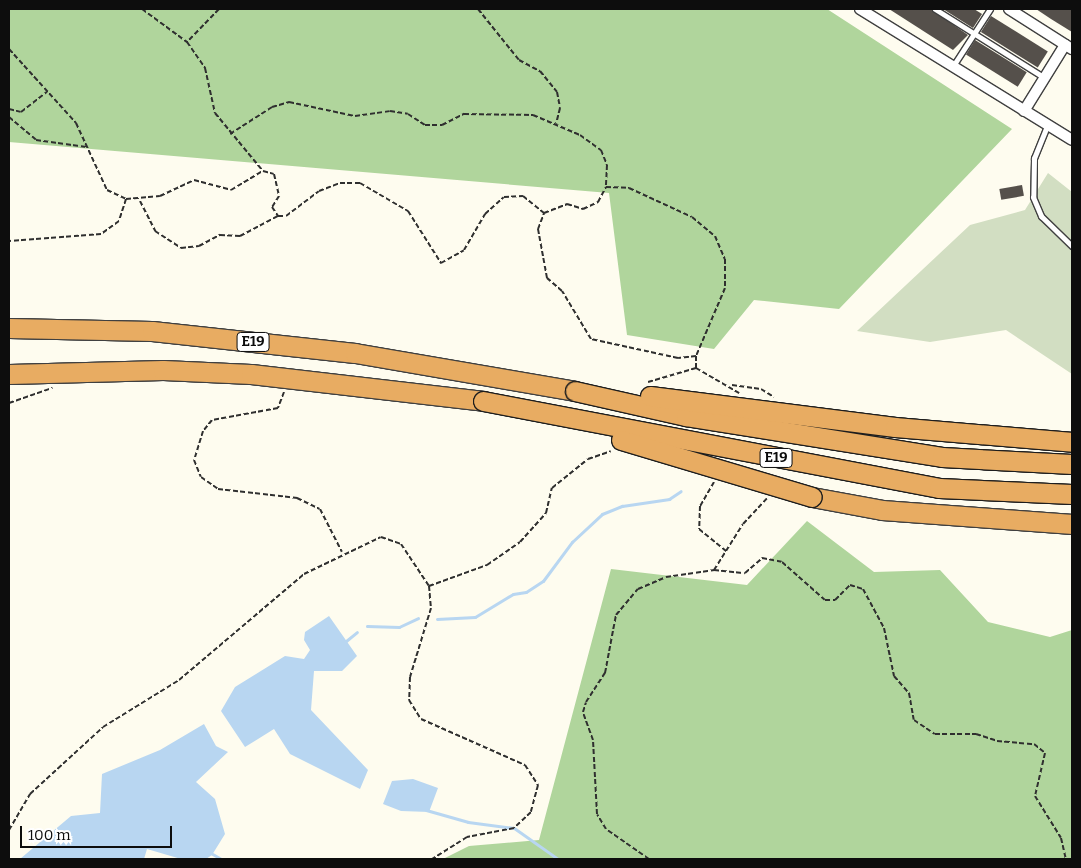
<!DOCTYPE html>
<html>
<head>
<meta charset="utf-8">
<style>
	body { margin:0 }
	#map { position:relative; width:1081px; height:868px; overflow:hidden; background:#fefcef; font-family:Bitter,serif }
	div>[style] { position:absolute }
	.forest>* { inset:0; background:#b0d59c }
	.cemetery>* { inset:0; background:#d2dec2 }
	.water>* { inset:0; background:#b8d6f1 }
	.stream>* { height:3px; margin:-1.5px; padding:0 1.5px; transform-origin:1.5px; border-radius:1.5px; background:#b8d6f1 }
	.building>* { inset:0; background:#55504b; transform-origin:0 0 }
	.path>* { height:2px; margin-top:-1px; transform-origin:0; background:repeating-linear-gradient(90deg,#2f2f2f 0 5px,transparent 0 7.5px) }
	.roads { filter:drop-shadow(1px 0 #404040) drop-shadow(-1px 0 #404040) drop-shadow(0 1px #404040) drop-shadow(0 -1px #404040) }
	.lane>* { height:5px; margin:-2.5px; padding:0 2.5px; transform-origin:2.5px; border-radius:2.5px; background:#fff }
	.street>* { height:10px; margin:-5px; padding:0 5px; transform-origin:5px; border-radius:5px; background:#fff }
	.highway>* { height:19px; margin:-9.5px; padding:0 9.5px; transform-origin:9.5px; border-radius:9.5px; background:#e8ac62 }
	.bridges { filter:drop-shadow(1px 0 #1e1e1e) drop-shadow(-1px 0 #1e1e1e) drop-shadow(0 1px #1e1e1e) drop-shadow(0 -1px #1e1e1e) }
	.highway-bridge>* { height:19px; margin:-9.5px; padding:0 9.5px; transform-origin:9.5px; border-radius:9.5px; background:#e8ac62 }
	span { translate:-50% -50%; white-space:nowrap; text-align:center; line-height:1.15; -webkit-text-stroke:5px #fff; paint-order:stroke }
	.shield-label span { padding:1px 4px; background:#fff; border:1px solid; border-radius:4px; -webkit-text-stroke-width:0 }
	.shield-label { font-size:14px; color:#0d0d0d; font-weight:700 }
	.frame { position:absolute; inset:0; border:10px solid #0d0d0d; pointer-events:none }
	.scale { position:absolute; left:20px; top:826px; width:152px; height:22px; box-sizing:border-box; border:2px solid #0d0d0d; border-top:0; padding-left:6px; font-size:15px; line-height:18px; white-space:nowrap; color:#0d0d0d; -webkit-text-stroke:4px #fff; paint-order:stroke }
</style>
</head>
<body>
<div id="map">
	<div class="forest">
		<i style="clip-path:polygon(9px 9px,827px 9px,1012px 129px,839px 309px,754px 300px,714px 349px,627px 335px,609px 193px,9px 142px)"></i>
		<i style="clip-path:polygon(807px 521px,874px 572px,940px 570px,988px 622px,1050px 637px,1072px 630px,1072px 859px,443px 859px,469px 846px,539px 840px,611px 569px,747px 585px)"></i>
	</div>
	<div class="cemetery">
		<i style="clip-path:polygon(1048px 173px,1072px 192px,1072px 374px,1006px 330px,930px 342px,857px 331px,970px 225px,1025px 210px)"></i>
	</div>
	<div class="water">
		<i style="clip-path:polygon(329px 616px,357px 656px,342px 671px,314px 671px,311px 710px,368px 770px,360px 789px,290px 754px,274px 729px,245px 747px,221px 711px,235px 687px,285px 656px,304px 659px,310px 650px,304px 640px,305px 632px)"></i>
		<i style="clip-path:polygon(204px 724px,216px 746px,228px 752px,196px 782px,215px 799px,225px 834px,212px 855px,206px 859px,181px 859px,147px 849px,144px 859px,20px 859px,71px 816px,100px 813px,102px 774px,160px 750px)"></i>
		<i style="clip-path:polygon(413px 779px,438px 788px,429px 812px,401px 811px,383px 804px,392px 781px)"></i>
	</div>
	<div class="stream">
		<i style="left:437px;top:619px;width:38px;rotate:-3deg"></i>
		<i style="left:475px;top:617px;width:44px;rotate:-31.2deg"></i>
		<i style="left:513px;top:594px;width:13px;rotate:-9deg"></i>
		<i style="left:526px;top:592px;width:20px;rotate:-33deg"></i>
		<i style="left:543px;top:581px;width:49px;rotate:-53.4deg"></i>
		<i style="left:572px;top:542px;width:41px;rotate:-43deg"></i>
		<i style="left:602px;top:514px;width:22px;rotate:-22deg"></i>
		<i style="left:622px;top:506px;width:48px;rotate:-8.5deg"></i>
		<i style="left:669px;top:499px;width:14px;rotate:-34deg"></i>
		<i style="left:367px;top:626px;width:32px;rotate:2deg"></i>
		<i style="left:399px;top:627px;width:21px;rotate:-25deg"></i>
		<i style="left:346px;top:641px;width:14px;rotate:-39deg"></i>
		<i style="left:426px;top:810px;width:44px;rotate:15.9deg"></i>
		<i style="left:468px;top:822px;width:46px;rotate:7.4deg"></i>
		<i style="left:514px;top:828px;width:54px;rotate:35.2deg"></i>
		<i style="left:209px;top:852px;width:14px;rotate:30deg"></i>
	</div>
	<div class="building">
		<i style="clip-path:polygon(889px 9px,931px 9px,968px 35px,953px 50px)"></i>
		<i style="clip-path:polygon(943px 9px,974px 9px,982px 14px,973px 28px)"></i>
		<i style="clip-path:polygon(1036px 9px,1072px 9px,1072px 32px,1051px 19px)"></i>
		<i style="left:991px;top:16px;width:67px;height:19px;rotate:32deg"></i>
		<i style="left:975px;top:40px;width:61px;height:17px;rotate:32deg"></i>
		<i style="left:1022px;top:185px;width:11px;height:23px;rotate:80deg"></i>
	</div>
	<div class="path">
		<i style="left:142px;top:9px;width:56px;rotate:36.3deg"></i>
		<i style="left:219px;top:9px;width:46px;rotate:134.1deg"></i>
		<i style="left:187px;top:42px;width:32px;rotate:55deg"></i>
		<i style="left:205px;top:68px;width:46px;rotate:77.5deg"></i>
		<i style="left:215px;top:113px;width:75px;rotate:50.4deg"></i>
		<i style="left:478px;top:9px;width:65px;rotate:51.2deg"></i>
		<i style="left:519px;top:60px;width:24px;rotate:28deg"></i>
		<i style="left:540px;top:71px;width:27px;rotate:51deg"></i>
		<i style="left:557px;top:92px;width:16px;rotate:79deg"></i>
		<i style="left:560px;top:108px;width:16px;rotate:104deg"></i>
		<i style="left:9px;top:49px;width:100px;rotate:47.8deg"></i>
		<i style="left:76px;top:123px;width:74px;rotate:65.2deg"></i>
		<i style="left:107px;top:190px;width:21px;rotate:25deg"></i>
		<i style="left:126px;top:199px;width:23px;rotate:108deg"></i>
		<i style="left:119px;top:221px;width:22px;rotate:144deg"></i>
		<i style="left:101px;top:234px;width:92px;rotate:175.6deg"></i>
		<i style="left:9px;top:109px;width:12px;rotate:14deg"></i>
		<i style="left:21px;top:112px;width:33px;rotate:-38deg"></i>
		<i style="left:9px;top:117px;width:35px;rotate:40deg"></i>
		<i style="left:36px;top:140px;width:51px;rotate:7.8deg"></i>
		<i style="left:230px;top:134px;width:50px;rotate:-32.7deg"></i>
		<i style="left:272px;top:107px;width:18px;rotate:-16deg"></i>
		<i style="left:289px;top:102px;width:67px;rotate:12deg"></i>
		<i style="left:355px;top:116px;width:35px;rotate:-8deg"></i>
		<i style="left:390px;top:111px;width:18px;rotate:9deg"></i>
		<i style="left:408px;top:114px;width:20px;rotate:33deg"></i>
		<i style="left:425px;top:125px;width:17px"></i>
		<i style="left:442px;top:125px;width:25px;rotate:-27deg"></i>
		<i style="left:464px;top:114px;width:69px;rotate:0.8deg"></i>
		<i style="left:533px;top:115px;width:51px;rotate:23.1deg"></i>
		<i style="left:580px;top:135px;width:26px;rotate:36deg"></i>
		<i style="left:601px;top:150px;width:16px;rotate:68deg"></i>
		<i style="left:607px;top:165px;width:22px;rotate:93deg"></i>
		<i style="left:126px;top:199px;width:34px;rotate:-5deg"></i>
		<i style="left:160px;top:196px;width:38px;rotate:-25deg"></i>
		<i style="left:194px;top:180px;width:38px;rotate:15deg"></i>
		<i style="left:231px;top:190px;width:37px;rotate:-31deg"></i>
		<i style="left:263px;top:171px;width:11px;rotate:15deg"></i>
		<i style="left:274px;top:174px;width:23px;rotate:77deg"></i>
		<i style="left:279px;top:196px;width:13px;rotate:122deg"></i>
		<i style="left:272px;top:207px;width:11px;rotate:56deg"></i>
		<i style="left:278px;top:216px;width:8px"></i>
		<i style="left:286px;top:216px;width:41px;rotate:-37.1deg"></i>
		<i style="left:319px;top:191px;width:22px;rotate:-21deg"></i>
		<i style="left:340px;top:183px;width:20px"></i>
		<i style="left:360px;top:183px;width:56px;rotate:30.3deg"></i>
		<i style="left:408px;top:211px;width:62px;rotate:57.6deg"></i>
		<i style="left:441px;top:263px;width:26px;rotate:-29deg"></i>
		<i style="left:464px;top:250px;width:42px;rotate:-59.7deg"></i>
		<i style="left:485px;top:214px;width:25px;rotate:-42deg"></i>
		<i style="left:504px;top:197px;width:19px;rotate:-3deg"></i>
		<i style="left:523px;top:196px;width:27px;rotate:39deg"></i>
		<i style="left:544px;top:213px;width:25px;rotate:-21deg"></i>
		<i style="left:567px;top:204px;width:17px;rotate:17deg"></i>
		<i style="left:583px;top:209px;width:17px;rotate:-25deg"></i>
		<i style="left:598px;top:202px;width:17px;rotate:-62deg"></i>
		<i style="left:606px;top:187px;width:23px;rotate:2deg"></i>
		<i style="left:629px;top:188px;width:69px;rotate:24.7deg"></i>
		<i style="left:692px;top:217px;width:30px;rotate:40deg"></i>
		<i style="left:715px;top:236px;width:25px;rotate:67deg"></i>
		<i style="left:725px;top:259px;width:29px;rotate:90deg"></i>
		<i style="left:725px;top:288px;width:74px;rotate:113.1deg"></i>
		<i style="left:696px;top:356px;width:18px;rotate:174deg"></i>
		<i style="left:678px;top:358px;width:89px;rotate:-167.7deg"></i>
		<i style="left:591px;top:339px;width:56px;rotate:-121.1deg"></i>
		<i style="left:562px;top:291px;width:20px;rotate:-139deg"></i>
		<i style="left:547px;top:278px;width:50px;rotate:-100.4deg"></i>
		<i style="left:538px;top:229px;width:17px;rotate:-69deg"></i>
		<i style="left:140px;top:201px;width:34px;rotate:63deg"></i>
		<i style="left:155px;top:231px;width:31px;rotate:33deg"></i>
		<i style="left:181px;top:248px;width:18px;rotate:-6deg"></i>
		<i style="left:199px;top:246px;width:24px;rotate:-28deg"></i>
		<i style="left:220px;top:235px;width:20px;rotate:3deg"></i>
		<i style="left:240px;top:236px;width:43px;rotate:-27.8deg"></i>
		<i style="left:696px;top:368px;width:50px;rotate:30.2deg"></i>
		<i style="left:648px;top:382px;width:50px;rotate:-16.3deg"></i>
		<i style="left:696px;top:368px;width:12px;rotate:-90deg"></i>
		<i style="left:732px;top:385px;width:29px;rotate:8deg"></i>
		<i style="left:761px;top:389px;width:15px;rotate:32deg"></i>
		<i style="left:284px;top:392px;width:17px;rotate:111deg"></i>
		<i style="left:278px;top:408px;width:67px;rotate:169.7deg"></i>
		<i style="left:212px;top:420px;width:14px;rotate:129deg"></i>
		<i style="left:203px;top:431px;width:30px;rotate:107deg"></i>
		<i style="left:194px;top:460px;width:18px;rotate:68deg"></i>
		<i style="left:201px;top:477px;width:21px;rotate:35deg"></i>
		<i style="left:218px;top:489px;width:80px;rotate:6.5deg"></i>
		<i style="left:297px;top:498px;width:25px;rotate:26deg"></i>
		<i style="left:320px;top:509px;width:48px;rotate:62.9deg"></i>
		<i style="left:9px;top:403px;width:46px;rotate:-19.2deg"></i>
		<i style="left:714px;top:482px;width:28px;rotate:120deg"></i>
		<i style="left:700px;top:506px;width:23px;rotate:92deg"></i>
		<i style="left:699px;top:529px;width:36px;rotate:39deg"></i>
		<i style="left:714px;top:570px;width:31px;rotate:6deg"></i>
		<i style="left:745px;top:573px;width:23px;rotate:-41deg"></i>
		<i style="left:762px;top:558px;width:20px;rotate:11deg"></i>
		<i style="left:782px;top:562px;width:57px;rotate:41.5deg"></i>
		<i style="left:825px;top:600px;width:10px"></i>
		<i style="left:835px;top:600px;width:21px;rotate:-45deg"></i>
		<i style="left:850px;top:585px;width:14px;rotate:17deg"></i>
		<i style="left:863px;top:589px;width:44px;rotate:61.7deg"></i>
		<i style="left:884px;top:628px;width:49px;rotate:78.2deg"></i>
		<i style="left:894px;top:676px;width:23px;rotate:49deg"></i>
		<i style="left:909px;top:693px;width:27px;rotate:80deg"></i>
		<i style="left:914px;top:720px;width:25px;rotate:34deg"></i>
		<i style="left:935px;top:734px;width:41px"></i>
		<i style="left:976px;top:734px;width:22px;rotate:18deg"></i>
		<i style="left:997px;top:741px;width:37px;rotate:5deg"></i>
		<i style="left:1034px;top:744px;width:14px;rotate:39deg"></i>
		<i style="left:1045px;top:753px;width:44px;rotate:103.1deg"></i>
		<i style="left:1035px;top:796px;width:49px;rotate:58.2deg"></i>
		<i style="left:1061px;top:838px;width:22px;rotate:77deg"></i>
		<i style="left:429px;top:586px;width:62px;rotate:-19.9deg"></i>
		<i style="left:487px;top:565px;width:40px;rotate:-34.9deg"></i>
		<i style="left:520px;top:542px;width:39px;rotate:-48deg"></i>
		<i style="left:546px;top:513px;width:26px;rotate:-77deg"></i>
		<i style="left:552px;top:488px;width:46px;rotate:-38.9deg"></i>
		<i style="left:588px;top:459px;width:24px;rotate:-19deg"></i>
		<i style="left:9px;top:830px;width:42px;rotate:-59.7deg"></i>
		<i style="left:30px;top:794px;width:99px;rotate:-42.5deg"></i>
		<i style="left:103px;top:727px;width:89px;rotate:-31.7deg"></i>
		<i style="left:179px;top:680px;width:164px;rotate:-40.3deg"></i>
		<i style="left:304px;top:574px;width:85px;rotate:-25.7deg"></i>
		<i style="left:381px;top:537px;width:21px;rotate:19deg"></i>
		<i style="left:401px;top:544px;width:50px;rotate:56.3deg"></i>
		<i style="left:429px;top:586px;width:22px;rotate:85deg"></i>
		<i style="left:431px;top:608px;width:72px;rotate:106.9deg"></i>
		<i style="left:410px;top:677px;width:23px;rotate:92deg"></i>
		<i style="left:409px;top:700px;width:22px;rotate:58deg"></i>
		<i style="left:421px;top:719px;width:114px;rotate:23.9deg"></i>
		<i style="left:525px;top:765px;width:24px;rotate:57deg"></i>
		<i style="left:538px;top:785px;width:28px;rotate:105deg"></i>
		<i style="left:531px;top:812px;width:23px;rotate:137deg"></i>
		<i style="left:514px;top:828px;width:48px;rotate:169.2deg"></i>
		<i style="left:467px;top:837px;width:41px;rotate:147.8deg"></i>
		<i style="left:649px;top:859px;width:52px;rotate:-145.1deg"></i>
		<i style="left:606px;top:829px;width:17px;rotate:-121deg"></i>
		<i style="left:597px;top:814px;width:74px;rotate:-93.1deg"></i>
		<i style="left:593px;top:740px;width:30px;rotate:-110deg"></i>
		<i style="left:583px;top:712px;width:10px;rotate:-73deg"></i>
		<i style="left:586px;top:702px;width:35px;rotate:-57deg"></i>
		<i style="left:605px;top:673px;width:59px;rotate:-79.3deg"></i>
		<i style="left:616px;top:615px;width:34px;rotate:-50deg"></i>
		<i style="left:638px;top:589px;width:30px;rotate:-23deg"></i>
		<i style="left:666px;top:577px;width:49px;rotate:-8.3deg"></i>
		<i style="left:714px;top:570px;width:54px;rotate:-57.8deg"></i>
		<i style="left:743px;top:524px;width:35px;rotate:-47deg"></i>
	</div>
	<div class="roads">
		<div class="lane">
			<i style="left:935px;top:9px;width:130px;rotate:32.1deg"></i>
			<i style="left:953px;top:66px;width:68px;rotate:-57deg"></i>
			<i style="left:1047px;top:126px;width:35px;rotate:112deg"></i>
			<i style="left:1034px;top:158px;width:39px;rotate:91deg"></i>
			<i style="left:1033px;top:197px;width:21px;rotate:67deg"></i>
			<i style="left:1041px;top:216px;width:43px;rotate:44.1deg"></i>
		</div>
		<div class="street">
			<i style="left:860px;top:9px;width:249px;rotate:31.7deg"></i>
			<i style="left:1009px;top:9px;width:75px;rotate:32.4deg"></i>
			<i style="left:1024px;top:111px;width:78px;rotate:-58.2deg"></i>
		</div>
		<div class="highway">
			<i style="left:9px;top:328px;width:143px;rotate:1.2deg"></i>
			<i style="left:152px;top:331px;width:204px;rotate:6.2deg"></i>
			<i style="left:355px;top:353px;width:223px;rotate:9.8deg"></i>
			<i style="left:9px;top:374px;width:154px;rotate:-1.5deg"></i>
			<i style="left:163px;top:370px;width:88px;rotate:2.6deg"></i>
			<i style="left:251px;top:374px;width:234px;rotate:6.6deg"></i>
			<i style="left:812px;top:497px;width:71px;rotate:10.5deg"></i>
			<i style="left:882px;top:510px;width:191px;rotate:4.2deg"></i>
		</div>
	</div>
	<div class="bridges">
		<div class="highway-bridge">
			<i style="left:575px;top:391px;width:114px;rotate:12.7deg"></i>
			<i style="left:686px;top:416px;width:259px;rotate:9.1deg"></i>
			<i style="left:942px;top:457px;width:130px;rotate:3.1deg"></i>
			<i style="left:650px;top:396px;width:247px;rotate:7.2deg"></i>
			<i style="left:895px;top:427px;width:178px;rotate:4.8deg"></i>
			<i style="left:483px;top:401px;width:464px;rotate:10.8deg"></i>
			<i style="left:939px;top:488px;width:133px;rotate:2.6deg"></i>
			<i style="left:621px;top:440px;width:199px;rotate:16.6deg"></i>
		</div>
	</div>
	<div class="shield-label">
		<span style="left:253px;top:342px">E19</span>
		<span style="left:776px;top:458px">E19</span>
	</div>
	<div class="frame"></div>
	<div class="scale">100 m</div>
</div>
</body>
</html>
